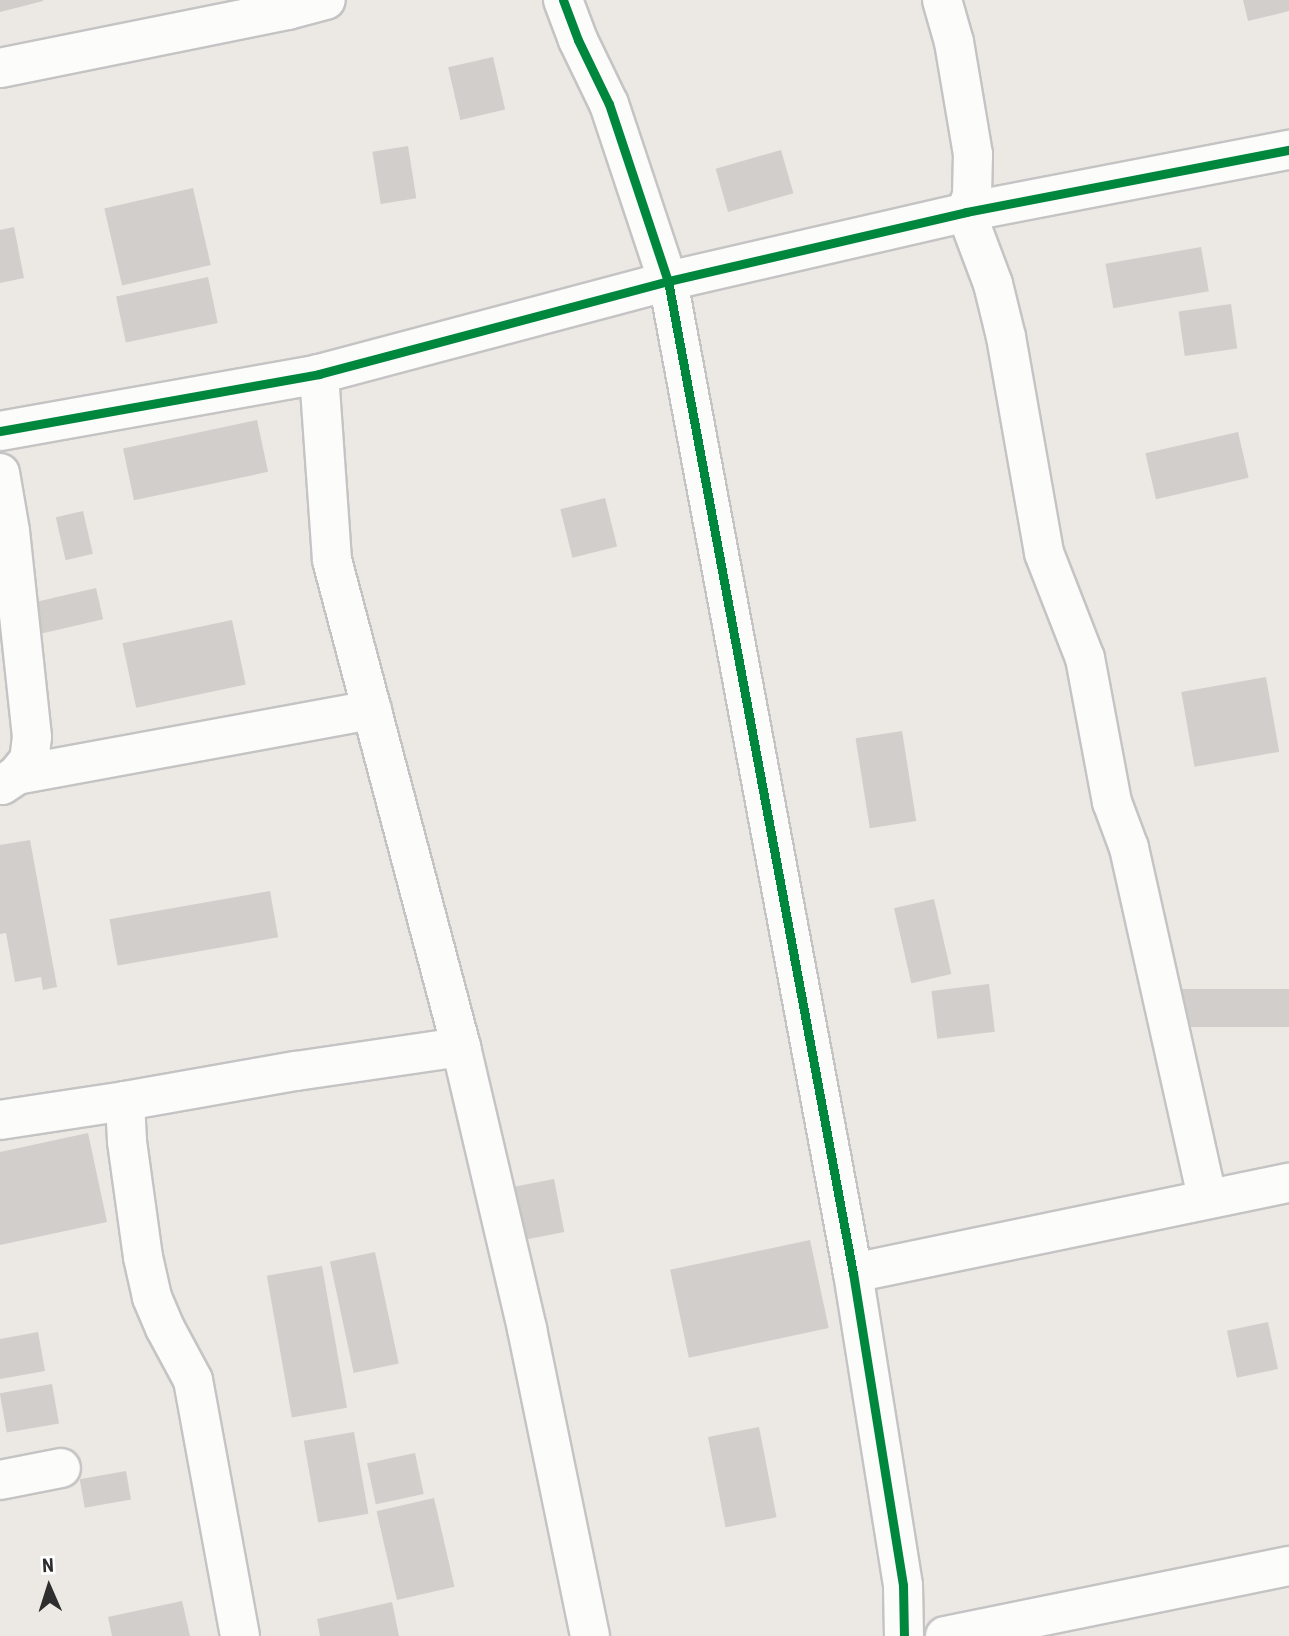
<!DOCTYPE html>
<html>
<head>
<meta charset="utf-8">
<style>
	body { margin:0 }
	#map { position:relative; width:1289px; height:1636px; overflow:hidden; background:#ece8e4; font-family:"Roboto Condensed",sans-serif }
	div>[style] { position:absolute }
	.building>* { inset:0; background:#d1cecb; transform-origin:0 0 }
	.roads { filter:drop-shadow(2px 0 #c5c4c5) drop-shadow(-2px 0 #c5c4c5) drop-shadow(0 2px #c5c4c5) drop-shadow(0 -2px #c5c4c5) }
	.minor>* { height:38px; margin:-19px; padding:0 19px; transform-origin:19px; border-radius:19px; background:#fcfcfb }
	.cycleway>* { height:9px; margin:-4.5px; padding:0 4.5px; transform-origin:4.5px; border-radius:4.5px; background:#00873e }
	span { translate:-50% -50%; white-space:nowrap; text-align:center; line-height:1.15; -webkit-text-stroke:7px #fff; paint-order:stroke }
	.north { position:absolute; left:14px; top:1552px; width:70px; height:70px; -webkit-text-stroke:5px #fff; paint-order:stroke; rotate:357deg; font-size:19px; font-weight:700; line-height:28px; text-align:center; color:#2e2e2e }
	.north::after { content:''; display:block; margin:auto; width:24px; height:32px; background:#2e2e2e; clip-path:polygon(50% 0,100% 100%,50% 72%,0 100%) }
</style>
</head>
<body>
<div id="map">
	<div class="building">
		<i style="clip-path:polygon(0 0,43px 0,43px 1px,0 12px)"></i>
		<i style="clip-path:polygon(1243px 0,1289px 0,1289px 11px,1248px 21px)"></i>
		<i style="left:493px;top:57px;width:54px;height:46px;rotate:77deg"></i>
		<i style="left:408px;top:146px;width:53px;height:36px;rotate:81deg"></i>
		<i style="left:781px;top:150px;width:45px;height:68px;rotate:74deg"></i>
		<i style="left:193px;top:188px;width:79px;height:91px;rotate:77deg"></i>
		<i style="clip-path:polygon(14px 227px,24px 278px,0 283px,0 230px)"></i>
		<i style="left:1201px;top:247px;width:45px;height:97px;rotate:80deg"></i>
		<i style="left:208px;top:277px;width:47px;height:94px;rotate:78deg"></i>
		<i style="left:1231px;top:304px;width:45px;height:53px;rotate:82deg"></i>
		<i style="left:257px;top:420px;width:53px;height:137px;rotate:78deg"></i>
		<i style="left:1238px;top:432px;width:47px;height:95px;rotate:77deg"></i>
		<i style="left:605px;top:498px;width:50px;height:46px;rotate:76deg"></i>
		<i style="left:83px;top:511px;width:44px;height:28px;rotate:77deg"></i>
		<i style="left:96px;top:588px;width:32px;height:72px;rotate:77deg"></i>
		<i style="left:232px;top:620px;width:66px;height:112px;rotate:78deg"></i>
		<i style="left:1266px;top:677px;width:76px;height:86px;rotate:80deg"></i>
		<i style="left:902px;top:731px;width:91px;height:47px;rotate:81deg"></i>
		<i style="clip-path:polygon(30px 840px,57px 987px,43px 990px,41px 977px,15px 982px,6px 933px,0 934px,0 845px)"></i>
		<i style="left:270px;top:891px;width:47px;height:163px;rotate:80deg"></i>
		<i style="left:934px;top:899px;width:77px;height:41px;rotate:77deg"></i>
		<i style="left:989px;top:984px;width:48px;height:58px;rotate:83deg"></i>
		<i style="left:1289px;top:989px;width:38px;height:118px;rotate:90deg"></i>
		<i style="clip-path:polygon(88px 1133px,107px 1222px,0 1245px,0 1152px)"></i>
		<i style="left:554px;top:1179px;width:54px;height:46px;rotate:79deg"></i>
		<i style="left:810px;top:1240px;width:90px;height:143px;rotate:78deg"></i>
		<i style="left:375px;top:1252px;width:114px;height:46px;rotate:78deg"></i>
		<i style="left:322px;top:1266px;width:144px;height:56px;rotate:80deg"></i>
		<i style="left:1268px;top:1322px;width:48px;height:42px;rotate:78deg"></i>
		<i style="clip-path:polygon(38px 1332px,45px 1371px,0 1379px,0 1339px)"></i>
		<i style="left:52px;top:1384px;width:40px;height:53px;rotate:80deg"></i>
		<i style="left:759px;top:1427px;width:92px;height:52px;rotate:79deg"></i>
		<i style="left:354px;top:1432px;width:83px;height:51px;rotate:80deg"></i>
		<i style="left:415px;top:1453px;width:42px;height:49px;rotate:78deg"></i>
		<i style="left:126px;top:1471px;width:29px;height:47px;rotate:80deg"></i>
		<i style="left:434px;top:1498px;width:91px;height:59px;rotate:77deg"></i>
		<i style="clip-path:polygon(182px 1601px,190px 1636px,112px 1636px,108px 1617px)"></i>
		<i style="clip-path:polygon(392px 1602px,399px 1636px,320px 1636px,317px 1619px)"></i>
	</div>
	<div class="roads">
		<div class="minor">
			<i style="left:563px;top:0;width:43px;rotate:69.4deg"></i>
			<i style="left:578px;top:40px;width:71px;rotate:64.2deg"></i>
			<i style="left:609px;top:104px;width:187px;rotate:71.6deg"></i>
			<i style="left:668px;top:281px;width:1009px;rotate:79.44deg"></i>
			<i style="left:853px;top:1273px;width:316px;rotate:80.9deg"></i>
			<i style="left:903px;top:1585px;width:51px;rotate:88.9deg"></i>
			<i style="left:942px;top:0;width:44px;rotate:74.1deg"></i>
			<i style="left:954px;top:42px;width:114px;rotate:80.4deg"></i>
			<i style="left:973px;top:154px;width:41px;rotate:91.4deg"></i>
			<i style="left:972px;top:195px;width:18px;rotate:109deg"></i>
			<i style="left:966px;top:212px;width:77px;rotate:69.4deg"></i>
			<i style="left:993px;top:284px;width:55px;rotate:76.2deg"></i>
			<i style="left:1006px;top:337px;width:219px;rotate:80deg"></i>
			<i style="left:1044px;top:553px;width:113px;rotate:68.7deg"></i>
			<i style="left:1085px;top:658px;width:147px;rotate:79.4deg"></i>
			<i style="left:1112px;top:802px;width:49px;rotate:69.7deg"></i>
			<i style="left:1129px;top:848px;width:359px;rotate:77.4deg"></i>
			<i style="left:0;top:68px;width:294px;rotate:-11.4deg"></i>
			<i style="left:288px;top:10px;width:39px;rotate:-15deg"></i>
			<i style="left:319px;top:374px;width:186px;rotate:86deg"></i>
			<i style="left:332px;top:560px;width:504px;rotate:75.16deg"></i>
			<i style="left:461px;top:1047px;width:290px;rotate:76.8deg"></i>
			<i style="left:527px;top:1329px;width:313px;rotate:78.4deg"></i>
			<i style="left:0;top:431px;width:324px;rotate:-10.1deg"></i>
			<i style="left:319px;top:374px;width:361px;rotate:-14.9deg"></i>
			<i style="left:668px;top:281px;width:306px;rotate:-13deg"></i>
			<i style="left:966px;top:212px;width:329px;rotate:-10.9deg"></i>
			<i style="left:0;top:473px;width:59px;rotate:80.2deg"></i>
			<i style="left:10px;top:531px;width:207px;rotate:83.9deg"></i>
			<i style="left:32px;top:737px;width:23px;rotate:97deg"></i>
			<i style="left:29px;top:760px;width:19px;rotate:129deg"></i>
			<i style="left:17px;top:775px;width:18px;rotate:146deg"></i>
			<i style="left:17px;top:775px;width:361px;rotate:-10.4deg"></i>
			<i style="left:0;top:1120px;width:126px;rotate:-8.6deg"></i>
			<i style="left:853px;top:1273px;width:445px;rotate:-11.7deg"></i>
			<i style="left:0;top:1480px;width:62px;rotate:-11.1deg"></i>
			<i style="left:240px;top:1636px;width:260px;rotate:-100.4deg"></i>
			<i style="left:193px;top:1380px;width:59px;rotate:-118.3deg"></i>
			<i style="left:165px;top:1328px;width:34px;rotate:-113deg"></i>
			<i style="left:152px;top:1297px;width:41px;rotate:-102.7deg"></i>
			<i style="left:143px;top:1257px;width:117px;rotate:-97.9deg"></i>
			<i style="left:127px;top:1141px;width:40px;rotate:-92.9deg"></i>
			<i style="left:125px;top:1101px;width:174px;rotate:-10deg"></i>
			<i style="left:296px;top:1071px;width:167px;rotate:-8.3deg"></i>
			<i style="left:945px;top:1636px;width:351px;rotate:-11.5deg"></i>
		</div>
	</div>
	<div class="cycleway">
		<i style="left:563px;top:0;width:43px;rotate:69.4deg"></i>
		<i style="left:578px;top:40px;width:71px;rotate:64.2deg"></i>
		<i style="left:609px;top:104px;width:187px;rotate:71.6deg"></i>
		<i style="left:668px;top:281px;width:1009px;rotate:79.44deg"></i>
		<i style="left:853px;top:1273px;width:316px;rotate:80.9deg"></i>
		<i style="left:903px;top:1585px;width:51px;rotate:88.9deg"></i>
		<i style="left:0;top:431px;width:324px;rotate:-10.1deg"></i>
		<i style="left:319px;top:374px;width:361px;rotate:-14.9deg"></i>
		<i style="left:668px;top:281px;width:306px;rotate:-13deg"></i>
		<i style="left:966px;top:212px;width:329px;rotate:-10.9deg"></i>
	</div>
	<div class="north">N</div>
</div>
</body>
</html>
